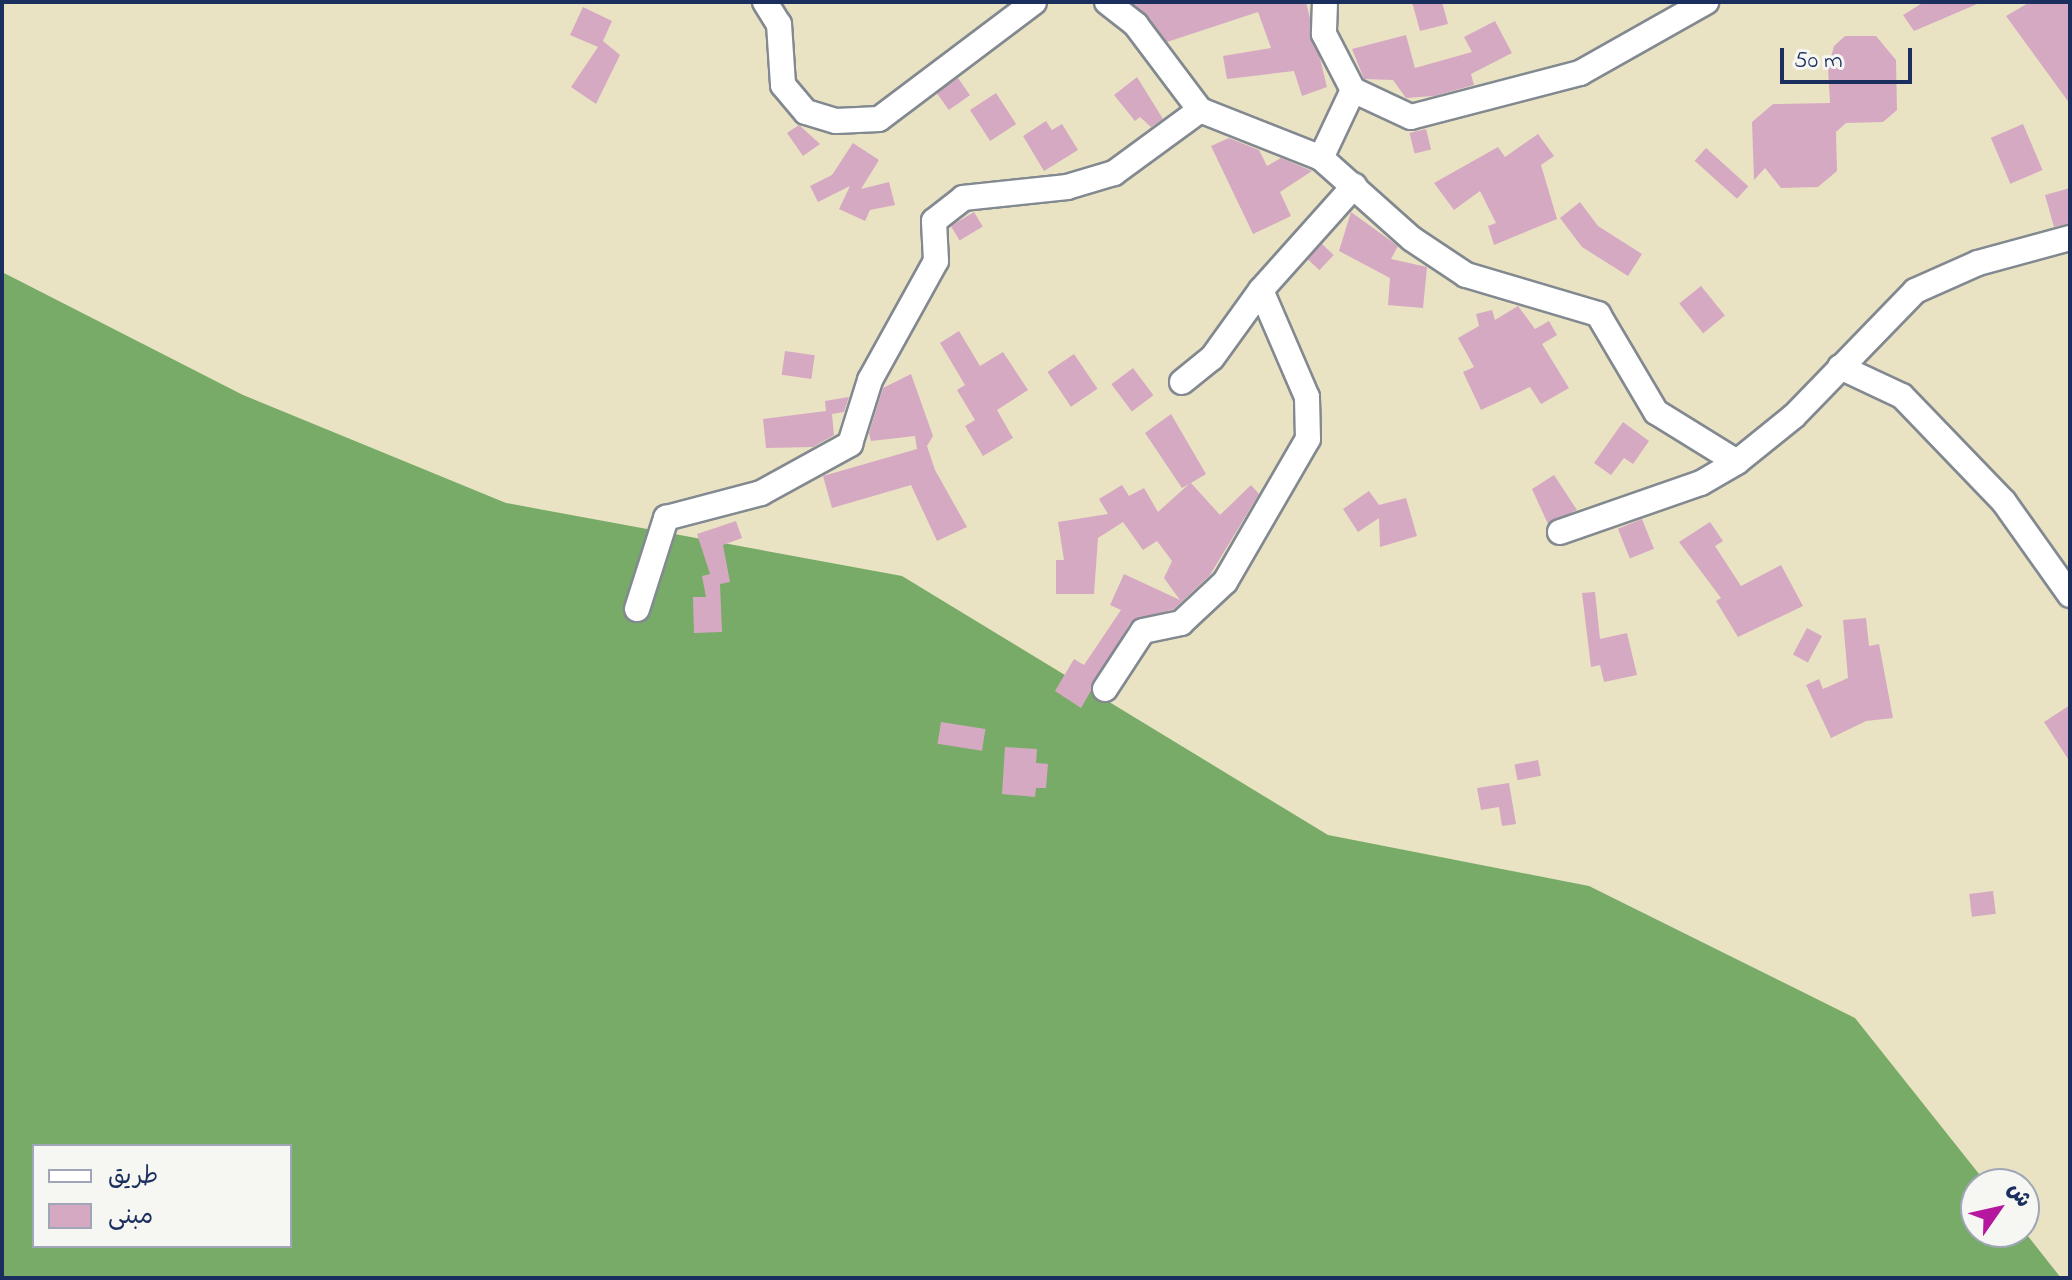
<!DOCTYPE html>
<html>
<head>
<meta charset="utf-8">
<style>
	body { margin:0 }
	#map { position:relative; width:2072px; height:1280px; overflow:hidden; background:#e9e3c3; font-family:"Indie Flower","Playpen Sans Arabic",sans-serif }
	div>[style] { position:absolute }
	.forest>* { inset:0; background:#78ab67 }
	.building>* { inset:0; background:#d6a9c3; transform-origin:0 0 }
	.roads { filter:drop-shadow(2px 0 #828990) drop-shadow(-2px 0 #828990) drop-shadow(0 2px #828990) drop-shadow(0 -2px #828990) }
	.minor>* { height:24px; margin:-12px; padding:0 12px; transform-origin:12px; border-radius:12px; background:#fff }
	span { translate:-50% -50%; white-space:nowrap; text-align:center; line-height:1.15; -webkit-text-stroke:7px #f6f6f2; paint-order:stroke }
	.frame { position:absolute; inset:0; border:4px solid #1b2f5e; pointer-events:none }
	.legend { position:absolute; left:32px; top:1144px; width:260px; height:104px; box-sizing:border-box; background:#f6f6f2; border:2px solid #9ea6b7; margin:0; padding:10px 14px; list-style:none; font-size:24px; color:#1b2f5e }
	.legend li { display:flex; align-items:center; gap:16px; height:40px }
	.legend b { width:40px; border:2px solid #9ea6b7 }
	.north { position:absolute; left:1960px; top:1168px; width:80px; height:80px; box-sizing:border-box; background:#f6f6f2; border:2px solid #9ea6b7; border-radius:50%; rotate:56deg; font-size:22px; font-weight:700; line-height:32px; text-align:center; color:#1b2f5e }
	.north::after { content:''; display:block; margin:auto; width:28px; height:36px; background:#b5179e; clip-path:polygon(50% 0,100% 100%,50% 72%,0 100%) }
	.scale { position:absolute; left:1780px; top:48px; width:132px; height:36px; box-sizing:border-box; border:4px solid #1b2f5e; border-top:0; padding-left:10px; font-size:24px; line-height:28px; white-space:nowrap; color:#1b2f5e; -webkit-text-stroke:6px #f6f6f2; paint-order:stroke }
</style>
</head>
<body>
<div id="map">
	<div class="forest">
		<i style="clip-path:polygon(evenodd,2px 272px,243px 395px,506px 503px,902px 576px,1328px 835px,1589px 886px,1855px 1018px,1987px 1184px,1976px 1184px,1976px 1232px,2024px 1231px,2061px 1278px,2px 1278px,2px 272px,34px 1146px,290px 1146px,290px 1246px,34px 1246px,34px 1146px)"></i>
	</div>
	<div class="building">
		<i style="clip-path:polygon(1131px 2px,1306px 2px,1327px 87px,1302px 96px,1294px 71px,1227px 79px,1223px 56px,1271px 48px,1258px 12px,1167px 42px)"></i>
		<i style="clip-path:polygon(1412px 2px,1442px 2px,1448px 24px,1420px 31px)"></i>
		<i style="clip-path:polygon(1924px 2px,1982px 2px,1914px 31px,1903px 15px)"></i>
		<i style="clip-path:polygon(2030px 2px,2070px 2px,2070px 104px,2006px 16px)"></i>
		<i style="clip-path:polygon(583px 7px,612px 21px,603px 41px,620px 55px,596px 104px,571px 87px,598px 47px,570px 35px)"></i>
		<i style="clip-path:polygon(1495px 21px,1512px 53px,1471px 74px,1474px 85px,1434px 96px,1406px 98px,1393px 80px,1364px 79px,1352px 49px,1406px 35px,1415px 68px,1472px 52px,1464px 37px)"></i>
		<i style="clip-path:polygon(1845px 36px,1876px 36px,1896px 60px,1897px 110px,1883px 122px,1846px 123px,1836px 132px,1837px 171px,1818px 187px,1781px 188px,1765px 168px,1754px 180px,1752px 122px,1773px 104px,1830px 103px,1828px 68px,1834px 46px)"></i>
		<i style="clip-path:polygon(1137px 77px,1163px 119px,1151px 127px,1140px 117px,1135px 121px,1114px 95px)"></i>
		<i style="left:958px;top:78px;width:21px;height:26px;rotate:55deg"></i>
		<i style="left:996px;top:93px;width:37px;height:31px;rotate:57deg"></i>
		<i style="clip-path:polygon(1046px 121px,1052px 130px,1062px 124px,1078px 150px,1044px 171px,1023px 136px)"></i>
		<i style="left:2023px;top:124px;width:50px;height:35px;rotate:67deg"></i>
		<i style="clip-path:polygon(799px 125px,820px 144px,803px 156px,787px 133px)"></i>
		<i style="left:1426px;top:129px;width:21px;height:17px;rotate:76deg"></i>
		<i style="clip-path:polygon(1538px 134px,1554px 156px,1541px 165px,1557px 219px,1494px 245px,1488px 226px,1496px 223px,1480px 191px,1454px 210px,1434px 183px,1498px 147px,1505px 157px)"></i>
		<i style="clip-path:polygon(1229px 138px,1259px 150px,1267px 166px,1281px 158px,1312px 171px,1280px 192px,1291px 216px,1253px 234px,1211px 146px)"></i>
		<i style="clip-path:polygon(853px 143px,879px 160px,861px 189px,889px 182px,895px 205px,870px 210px,865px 221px,839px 209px,850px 186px,818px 202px,810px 186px,832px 175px)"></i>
		<i style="left:1706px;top:148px;width:57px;height:17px;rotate:42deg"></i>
		<i style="clip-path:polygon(2070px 188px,2070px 223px,2054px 227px,2045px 195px)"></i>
		<i style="clip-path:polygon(1580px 202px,1598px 226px,1642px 254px,1628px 276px,1582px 247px,1560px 218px)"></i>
		<i style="left:974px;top:212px;width:17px;height:27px;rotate:59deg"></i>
		<i style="clip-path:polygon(1351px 212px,1398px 246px,1391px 259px,1427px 267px,1423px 308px,1388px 305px,1390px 278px,1339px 251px)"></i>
		<i style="left:1322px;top:244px;width:16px;height:21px;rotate:43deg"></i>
		<i style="left:1701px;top:286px;width:38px;height:28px;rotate:51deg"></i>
		<i style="clip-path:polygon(1518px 306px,1535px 329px,1549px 321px,1557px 335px,1542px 344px,1569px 388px,1541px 404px,1530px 387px,1481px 410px,1463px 372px,1474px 367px,1458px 338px,1479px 326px,1476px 314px,1492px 310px,1495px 320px)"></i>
		<i style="clip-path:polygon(959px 331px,980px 366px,1003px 352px,1028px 390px,997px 410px,1013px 438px,983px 456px,965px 426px,975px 420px,957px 390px,965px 385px,940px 343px)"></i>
		<i style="left:785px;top:351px;width:30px;height:24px;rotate:8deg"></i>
		<i style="left:1074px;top:354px;width:42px;height:32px;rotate:56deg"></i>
		<i style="left:1133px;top:368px;width:34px;height:27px;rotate:53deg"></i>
		<i style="clip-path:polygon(911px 374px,933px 436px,927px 446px,935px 470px,967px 527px,937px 541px,911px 485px,832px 508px,823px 476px,917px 449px,915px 436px,871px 441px,869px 433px,883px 388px)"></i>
		<i style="clip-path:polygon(849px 397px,844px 412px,832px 414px,834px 435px,813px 447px,766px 448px,763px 419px,826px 411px,825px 401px)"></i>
		<i style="clip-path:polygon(1171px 414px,1206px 474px,1191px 483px,1220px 515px,1251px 485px,1259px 494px,1210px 575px,1174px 609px,1130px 623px,1081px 708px,1055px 691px,1074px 659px,1084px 665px,1121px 610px,1110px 605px,1124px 574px,1180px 600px,1164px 578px,1172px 561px,1157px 541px,1143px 550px,1123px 522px,1098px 538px,1094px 594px,1056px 594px,1056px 560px,1064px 560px,1058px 522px,1108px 514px,1099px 499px,1122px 485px,1129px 496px,1144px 488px,1158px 512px,1189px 484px,1182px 488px,1145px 433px)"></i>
		<i style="clip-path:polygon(1623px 422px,1649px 441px,1633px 464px,1624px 458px,1611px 475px,1594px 463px)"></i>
		<i style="clip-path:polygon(1554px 475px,1577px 510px,1548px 524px,1532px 489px)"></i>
		<i style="clip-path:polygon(1369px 491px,1379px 505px,1406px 498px,1417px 536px,1380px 547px,1379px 518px,1358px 532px,1343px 509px)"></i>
		<i style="left:1642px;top:519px;width:32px;height:26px;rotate:68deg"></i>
		<i style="clip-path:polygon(736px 521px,742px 538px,723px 545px,730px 582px,720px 584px,722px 632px,694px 633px,693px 597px,706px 597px,702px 576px,710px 574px,697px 534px)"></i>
		<i style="clip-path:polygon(1710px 522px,1723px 541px,1715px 546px,1741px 586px,1781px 565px,1803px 606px,1738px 637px,1716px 601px,1721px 598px,1679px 542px)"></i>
		<i style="clip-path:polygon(1595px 592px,1600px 639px,1627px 633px,1637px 675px,1604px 682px,1600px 665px,1591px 667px,1582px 593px)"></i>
		<i style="clip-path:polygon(1866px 618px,1869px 646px,1879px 644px,1893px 718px,1866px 721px,1831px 738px,1806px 685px,1819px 679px,1823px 689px,1848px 678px,1843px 620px)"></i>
		<i style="left:1807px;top:628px;width:17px;height:30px;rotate:28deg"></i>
		<i style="clip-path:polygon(2070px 705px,2070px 762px,2044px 722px)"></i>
		<i style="left:941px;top:722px;width:45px;height:22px;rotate:9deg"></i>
		<i style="clip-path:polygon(1005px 747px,1037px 749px,1036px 763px,1048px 764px,1046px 788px,1036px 788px,1035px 797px,1002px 794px)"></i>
		<i style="left:1538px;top:760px;width:16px;height:24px;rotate:79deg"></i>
		<i style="clip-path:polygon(1509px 783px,1516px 824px,1502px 826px,1499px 807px,1481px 810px,1477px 788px)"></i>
		<i style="left:1993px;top:891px;width:23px;height:24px;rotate:83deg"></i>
	</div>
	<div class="roads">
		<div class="minor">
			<i style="left:765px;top:2px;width:26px;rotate:58deg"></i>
			<i style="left:779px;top:24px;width:61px;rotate:86.2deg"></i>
			<i style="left:783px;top:85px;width:35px;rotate:50deg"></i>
			<i style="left:806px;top:112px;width:31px;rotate:17deg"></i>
			<i style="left:836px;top:121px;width:43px;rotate:-2.7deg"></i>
			<i style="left:879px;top:119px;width:194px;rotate:-37deg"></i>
			<i style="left:1107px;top:2px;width:37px;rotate:38deg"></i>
			<i style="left:1136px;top:25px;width:106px;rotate:53deg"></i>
			<i style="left:1200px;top:110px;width:130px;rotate:21.6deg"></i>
			<i style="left:1321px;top:158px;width:122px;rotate:41.7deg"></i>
			<i style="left:1412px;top:239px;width:65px;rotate:33.7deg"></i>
			<i style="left:1466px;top:275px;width:138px;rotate:16.5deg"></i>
			<i style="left:1598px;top:314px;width:114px;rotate:59.4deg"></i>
			<i style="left:1656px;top:412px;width:95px;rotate:31.7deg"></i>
			<i style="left:1325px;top:2px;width:32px;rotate:92deg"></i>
			<i style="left:1324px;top:34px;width:63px;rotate:62.6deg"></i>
			<i style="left:1353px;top:90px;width:64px;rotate:25deg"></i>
			<i style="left:1411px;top:117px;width:175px;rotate:-14.6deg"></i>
			<i style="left:1580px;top:73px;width:145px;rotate:-29.4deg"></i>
			<i style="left:1321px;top:158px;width:75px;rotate:-64.8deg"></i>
			<i style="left:1840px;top:367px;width:68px;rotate:25.1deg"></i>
			<i style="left:1902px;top:396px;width:147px;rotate:46.1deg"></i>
			<i style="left:2004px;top:502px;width:114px;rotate:54.6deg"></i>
			<i style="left:1182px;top:382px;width:38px;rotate:-39deg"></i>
			<i style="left:1212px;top:358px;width:84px;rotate:-54.2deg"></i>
			<i style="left:1261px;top:290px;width:140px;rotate:-48.2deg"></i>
			<i style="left:1560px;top:532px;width:149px;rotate:-19.2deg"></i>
			<i style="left:1701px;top:483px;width:42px;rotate:-30.3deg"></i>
			<i style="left:1737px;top:462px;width:73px;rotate:-38.9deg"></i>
			<i style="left:1794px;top:416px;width:174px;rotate:-45.9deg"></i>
			<i style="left:1915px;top:291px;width:69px;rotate:-24deg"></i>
			<i style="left:1978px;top:263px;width:95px;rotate:-15.2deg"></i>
			<i style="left:637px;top:609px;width:96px;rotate:-72.3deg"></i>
			<i style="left:666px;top:518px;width:98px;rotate:-14.7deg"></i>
			<i style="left:761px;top:493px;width:102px;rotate:-28.8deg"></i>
			<i style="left:850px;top:444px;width:67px;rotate:-72.6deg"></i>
			<i style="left:870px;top:380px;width:136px;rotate:-61deg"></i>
			<i style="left:936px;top:261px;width:40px;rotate:-92.9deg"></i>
			<i style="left:934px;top:221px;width:37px;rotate:-38deg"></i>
			<i style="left:963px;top:198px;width:105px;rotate:-6deg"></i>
			<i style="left:1067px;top:187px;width:49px;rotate:-16.6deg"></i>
			<i style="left:1114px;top:173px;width:107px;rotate:-36.2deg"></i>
			<i style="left:1105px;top:689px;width:69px;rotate:-56.8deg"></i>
			<i style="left:1143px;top:631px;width:39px;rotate:-12deg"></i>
			<i style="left:1181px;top:623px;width:60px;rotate:-43deg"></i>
			<i style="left:1225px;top:582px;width:165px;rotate:-59.9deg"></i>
			<i style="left:1308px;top:439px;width:42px;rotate:-91.4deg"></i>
			<i style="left:1307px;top:397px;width:116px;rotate:-113.3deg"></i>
		</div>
	</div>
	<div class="frame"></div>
	<ul class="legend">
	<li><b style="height:10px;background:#fff"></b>طريق</li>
	<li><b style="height:22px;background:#d6a9c3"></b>مبنى</li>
	</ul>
	<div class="north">ش</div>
	<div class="scale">50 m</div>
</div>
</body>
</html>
